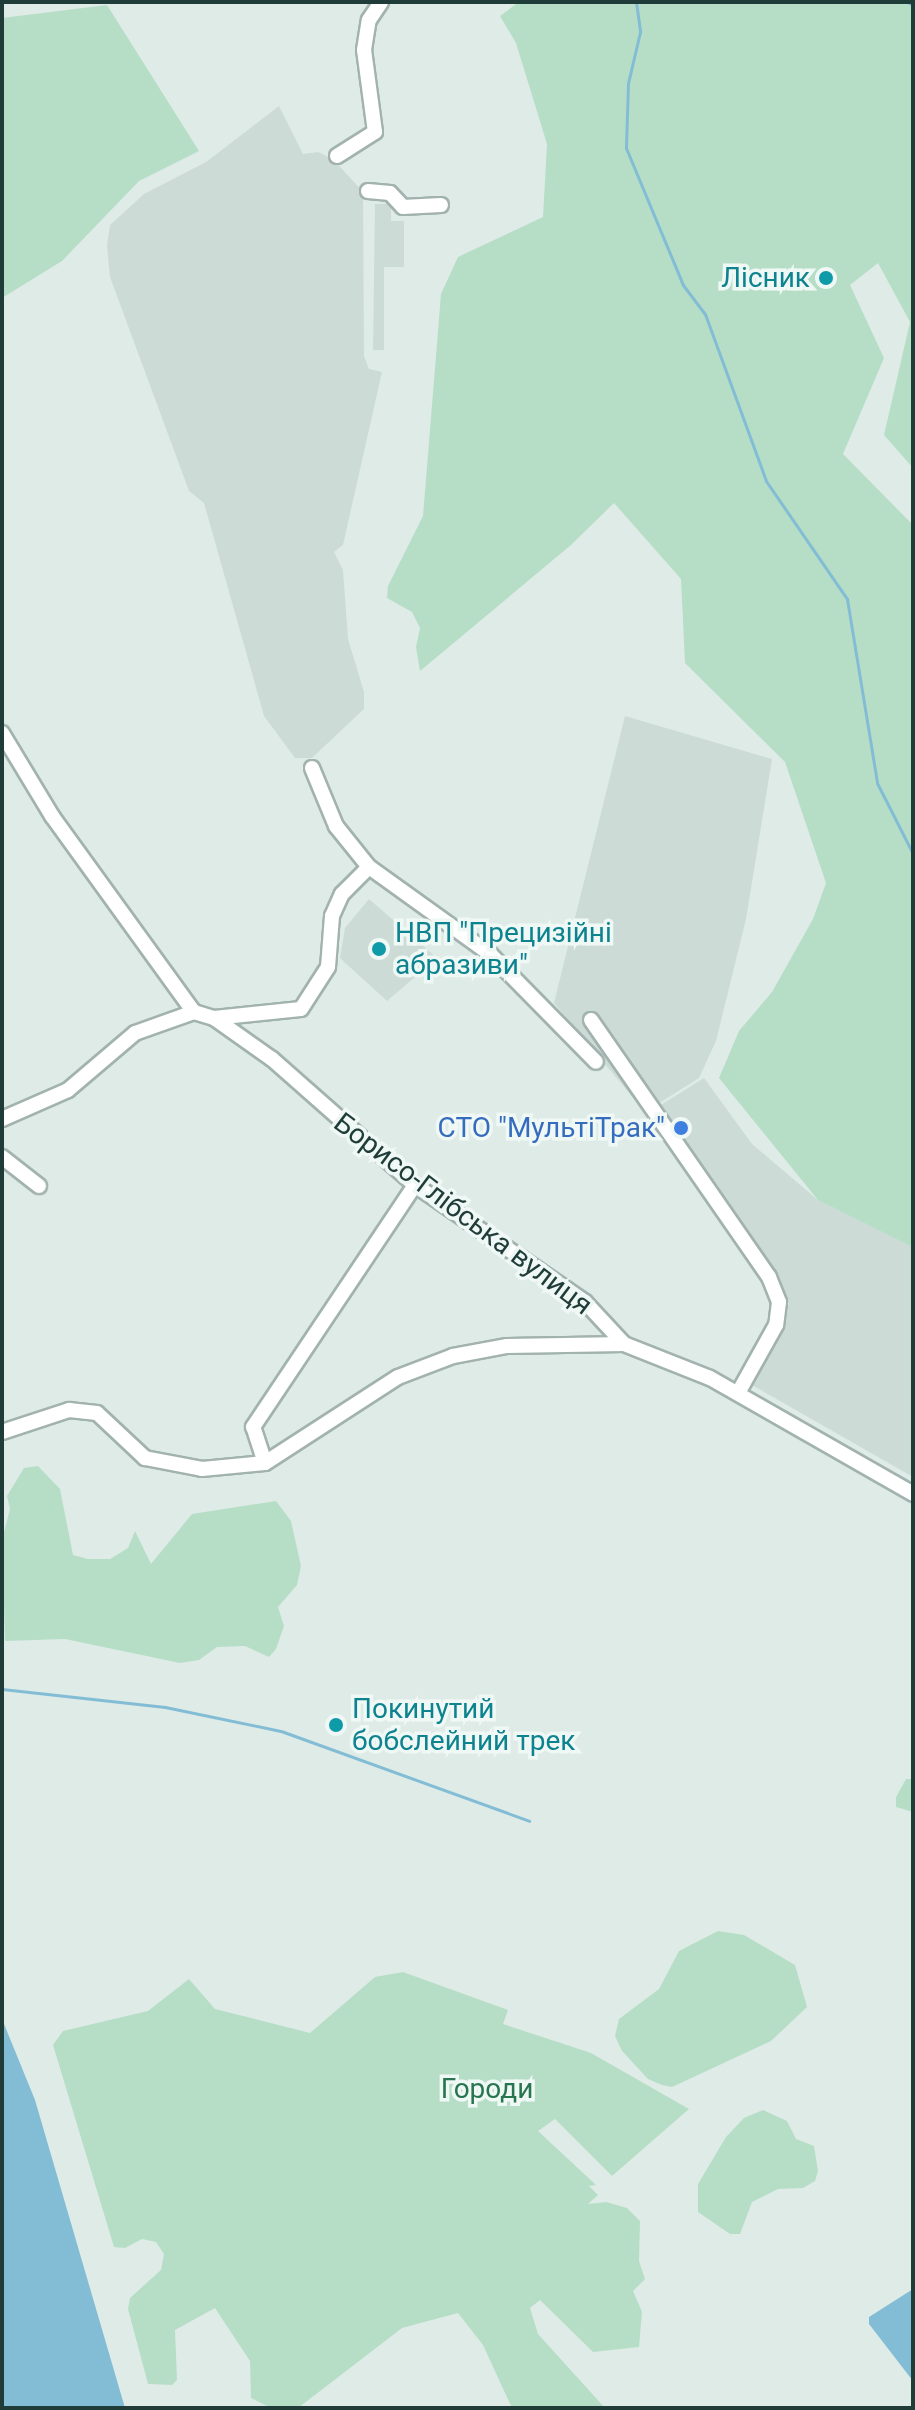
<!DOCTYPE html>
<html>
<head>
<meta charset="utf-8">
<style>
	body { margin:0 }
	#map { position:relative; width:915px; height:2410px; overflow:hidden; background:#dfebe7; font-family:Roboto,sans-serif }
	div>[style] { position:absolute }
	.built>* { inset:0; background:#cddbd7 }
	.green>* { inset:0; background:#b6dec6 }
	.water>* { inset:0; background:#83bdd5 }
	.stream>* { height:3px; margin:-1.5px; padding:0 1.5px; transform-origin:1.5px; border-radius:1.5px; background:#83bdd5 }
	.roads { filter:drop-shadow(2px 0 #a2b3af) drop-shadow(-2px 0 #a2b3af) drop-shadow(0 2px #a2b3af) drop-shadow(0 -2px #a2b3af) }
	.minor>* { height:14px; margin:-7px; padding:0 7px; transform-origin:7px; border-radius:7px; background:#fff }
	.dots>* { width:22px; height:22px; translate:-50% -50%; box-sizing:border-box; border:4px solid #eff8f5; border-radius:50% }
	span { translate:-50% -50%; white-space:nowrap; text-align:center; line-height:1.15; -webkit-text-stroke:7px #eff8f5; paint-order:stroke }
	.culture-label { font-size:28px; color:#0d838f }
	.right { translate:-100% -50%; text-align:right }
	.left { translate:0 -50%; text-align:left }
	.shop-label { font-size:28px; color:#366cbe }
	.street-label { font-size:28px; color:#1f3c38 }
	.park-label { font-size:28px; color:#27764f }
	.frame { position:absolute; inset:0; border:4px solid #1f3c38; pointer-events:none }
</style>
</head>
<body>
<div id="map">
	<div class="built">
		<i style="clip-path:polygon(279px 106px,303px 154px,318px 152px,333px 159px,363px 192px,364px 356px,369px 369px,382px 372px,343px 545px,334px 552px,343px 570px,348px 639px,364px 692px,364px 709px,312px 758px,295px 758px,264px 716px,204px 503px,189px 491px,110px 277px,107px 246px,110px 225px,144px 194px,206px 162px)"></i>
		<i style="clip-path:polygon(375px 204px,391px 204px,391px 221px,404px 221px,404px 267px,384px 267px,384px 350px,373px 350px)"></i>
		<i style="clip-path:polygon(625px 716px,772px 759px,746px 919px,716px 1041px,699px 1078px,645px 1112px,554px 1003px)"></i>
		<i style="clip-path:polygon(369px 899px,437px 958px,387px 1001px,340px 958px,345px 928px)"></i>
		<i style="clip-path:polygon(704px 1078px,752px 1144px,818px 1200px,913px 1246px,913px 1477px,752px 1385px,789px 1304px,776px 1275px,656px 1108px)"></i>
	</div>
	<div class="green">
		<i style="clip-path:polygon(519px 2px,913px 2px,913px 468px,884px 435px,910px 322px,878px 263px,850px 285px,884px 358px,843px 454px,913px 525px,913px 1247px,818px 1200px,719px 1078px,739px 1031px,772px 992px,813px 919px,826px 883px,785px 762px,685px 663px,681px 579px,614px 503px,571px 545px,420px 671px,416px 647px,420px 628px,412px 612px,387px 598px,388px 586px,423px 516px,441px 294px,458px 257px,543px 217px,547px 144px,516px 43px,500px 16px)"></i>
		<i style="clip-path:polygon(107px 5px,199px 151px,139px 181px,62px 261px,2px 298px,2px 18px)"></i>
		<i style="clip-path:polygon(38px 1466px,60px 1489px,73px 1555px,88px 1559px,110px 1559px,128px 1548px,135px 1531px,151px 1564px,192px 1514px,276px 1501px,291px 1521px,301px 1566px,297px 1585px,278px 1607px,284px 1626px,276px 1649px,269px 1657px,245px 1646px,217px 1647px,199px 1660px,180px 1663px,65px 1639px,5px 1641px,2px 1540px,10px 1509px,7px 1496px,24px 1468px)"></i>
		<i style="clip-path:polygon(906px 1779px,913px 1779px,913px 1812px,896px 1807px,896px 1797px)"></i>
		<i style="clip-path:polygon(718px 1931px,744px 1935px,795px 1965px,807px 2007px,771px 2041px,672px 2087px,662px 2085px,648px 2079px,622px 2051px,615px 2036px,619px 2019px,659px 1989px,679px 1951px)"></i>
		<i style="clip-path:polygon(403px 1972px,508px 2010px,503px 2024px,591px 2053px,689px 2109px,612px 2176px,555px 2119px,538px 2131px,596px 2185px,589px 2186px,598px 2195px,588px 2204px,606px 2202px,627px 2208px,640px 2221px,639px 2261px,645px 2279px,633px 2291px,642px 2312px,639px 2347px,593px 2352px,540px 2300px,530px 2308px,538px 2334px,605px 2408px,512px 2408px,483px 2345px,458px 2313px,402px 2328px,298px 2408px,271px 2408px,251px 2398px,250px 2361px,215px 2308px,175px 2330px,177px 2380px,172px 2385px,148px 2384px,128px 2309px,130px 2298px,161px 2270px,164px 2254px,156px 2242px,142px 2239px,125px 2248px,114px 2247px,53px 2045px,63px 2031px,148px 2011px,189px 1979px,215px 2009px,310px 2033px,375px 1977px)"></i>
		<i style="clip-path:polygon(763px 2110px,787px 2121px,796px 2139px,814px 2146px,818px 2171px,815px 2181px,803px 2188px,778px 2189px,752px 2202px,740px 2234px,730px 2234px,698px 2212px,698px 2184px,726px 2137px,744px 2118px)"></i>
	</div>
	<div class="water">
		<i style="clip-path:polygon(2px 2019px,35px 2100px,125px 2408px,2px 2408px)"></i>
		<i style="clip-path:polygon(913px 2289px,913px 2381px,869px 2324px,869px 2317px)"></i>
	</div>
	<div class="stream">
		<i style="left:636px;top:2px;width:30px;rotate:82deg"></i>
		<i style="left:640px;top:32px;width:52px;rotate:103.2deg"></i>
		<i style="left:628px;top:83px;width:65px;rotate:91.8deg"></i>
		<i style="left:626px;top:148px;width:148px;rotate:67.4deg"></i>
		<i style="left:683px;top:285px;width:36px;rotate:53deg"></i>
		<i style="left:705px;top:314px;width:178px;rotate:69.9deg"></i>
		<i style="left:766px;top:481px;width:143px;rotate:55.5deg"></i>
		<i style="left:847px;top:599px;width:186px;rotate:80.7deg"></i>
		<i style="left:877px;top:783px;width:80px;rotate:63.1deg"></i>
		<i style="left:907px;top:2px;width:7px;rotate:27deg"></i>
		<i style="left:2px;top:1689px;width:164px;rotate:6.3deg"></i>
		<i style="left:165px;top:1707px;width:118px;rotate:11.7deg"></i>
		<i style="left:281px;top:1731px;width:264px;rotate:19.9deg"></i>
	</div>
	<div class="roads">
		<div class="minor">
			<i style="left:337px;top:156px;width:45px;rotate:-32.3deg"></i>
			<i style="left:375px;top:132px;width:83px;rotate:-97.6deg"></i>
			<i style="left:364px;top:50px;width:30px;rotate:-81deg"></i>
			<i style="left:369px;top:20px;width:22px;rotate:-56deg"></i>
			<i style="left:368px;top:191px;width:22px;rotate:5deg"></i>
			<i style="left:390px;top:193px;width:19px;rotate:47deg"></i>
			<i style="left:403px;top:207px;width:38px;rotate:-3deg"></i>
			<i style="left:2px;top:733px;width:97px;rotate:58.9deg"></i>
			<i style="left:52px;top:816px;width:242px;rotate:54.1deg"></i>
			<i style="left:194px;top:1012px;width:21px;rotate:17deg"></i>
			<i style="left:214px;top:1018px;width:71px;rotate:35.3deg"></i>
			<i style="left:272px;top:1059px;width:191px;rotate:41.4deg"></i>
			<i style="left:415px;top:1185px;width:206px;rotate:34.5deg"></i>
			<i style="left:585px;top:1302px;width:57px;rotate:47.1deg"></i>
			<i style="left:624px;top:1344px;width:92px;rotate:21.6deg"></i>
			<i style="left:710px;top:1378px;width:234px;rotate:29.7deg"></i>
			<i style="left:312px;top:768px;width:63px;rotate:67.5deg"></i>
			<i style="left:336px;top:826px;width:53px;rotate:51.2deg"></i>
			<i style="left:214px;top:1018px;width:87px;rotate:-5.9deg"></i>
			<i style="left:301px;top:1009px;width:50px;rotate:-57.3deg"></i>
			<i style="left:328px;top:967px;width:51px;rotate:-85.5deg"></i>
			<i style="left:332px;top:916px;width:24px;rotate:-66deg"></i>
			<i style="left:342px;top:894px;width:38px;rotate:-45deg"></i>
			<i style="left:369px;top:867px;width:149px;rotate:35.7deg"></i>
			<i style="left:490px;top:954px;width:151px;rotate:45.5deg"></i>
			<i style="left:591px;top:1020px;width:313px;rotate:55.3deg"></i>
			<i style="left:769px;top:1277px;width:27px;rotate:68deg"></i>
			<i style="left:779px;top:1302px;width:23px;rotate:97deg"></i>
			<i style="left:776px;top:1325px;width:78px;rotate:119.2deg"></i>
			<i style="left:2px;top:1119px;width:72px;rotate:-23.7deg"></i>
			<i style="left:68px;top:1090px;width:88px;rotate:-40.4deg"></i>
			<i style="left:135px;top:1033px;width:63px;rotate:-19.6deg"></i>
			<i style="left:2px;top:1157px;width:47px;rotate:38.1deg"></i>
			<i style="left:2px;top:1432px;width:71px;rotate:-18.2deg"></i>
			<i style="left:69px;top:1410px;width:28px;rotate:6deg"></i>
			<i style="left:97px;top:1413px;width:66px;rotate:43.2deg"></i>
			<i style="left:145px;top:1458px;width:58px;rotate:10.9deg"></i>
			<i style="left:202px;top:1469px;width:63px;rotate:-5.4deg"></i>
			<i style="left:265px;top:1463px;width:158px;rotate:-32.9deg"></i>
			<i style="left:398px;top:1377px;width:59px;rotate:-20.9deg"></i>
			<i style="left:453px;top:1356px;width:55px;rotate:-10.5deg"></i>
			<i style="left:507px;top:1346px;width:117px;rotate:-1deg"></i>
			<i style="left:265px;top:1463px;width:38px;rotate:-108deg"></i>
			<i style="left:253px;top:1427px;width:291px;rotate:-56.2deg"></i>
		</div>
	</div>
	<div class="dots">
		<i style="left:826px;top:278px;background:#0f9aa8"></i>
		<i style="left:379px;top:949px;background:#0f9aa8"></i>
		<i style="left:681px;top:1128px;background:#3f7fe0"></i>
		<i style="left:336px;top:1725px;background:#0f9aa8"></i>
	</div>
	<div class="culture-label">
		<span class="right" style="left:810px;top:278px">Лісник</span>
		<span class="left" style="left:395px;top:949px">НВП "Прецизійні<br>абразиви"</span>
		<span class="left" style="left:352px;top:1725px">Покинутий<br>бобслейний трек</span>
	</div>
	<div class="shop-label">
		<span class="right" style="left:665px;top:1128px">СТО "МультіТрак"</span>
	</div>
	<div class="street-label">
		<span style="left:463px;top:1214px;rotate:37deg">Борисо-Глібська вулиця</span>
	</div>
	<div class="park-label">
		<span style="left:487px;top:2089px">Городи</span>
	</div>
	<div class="frame"></div>
</div>
</body>
</html>
